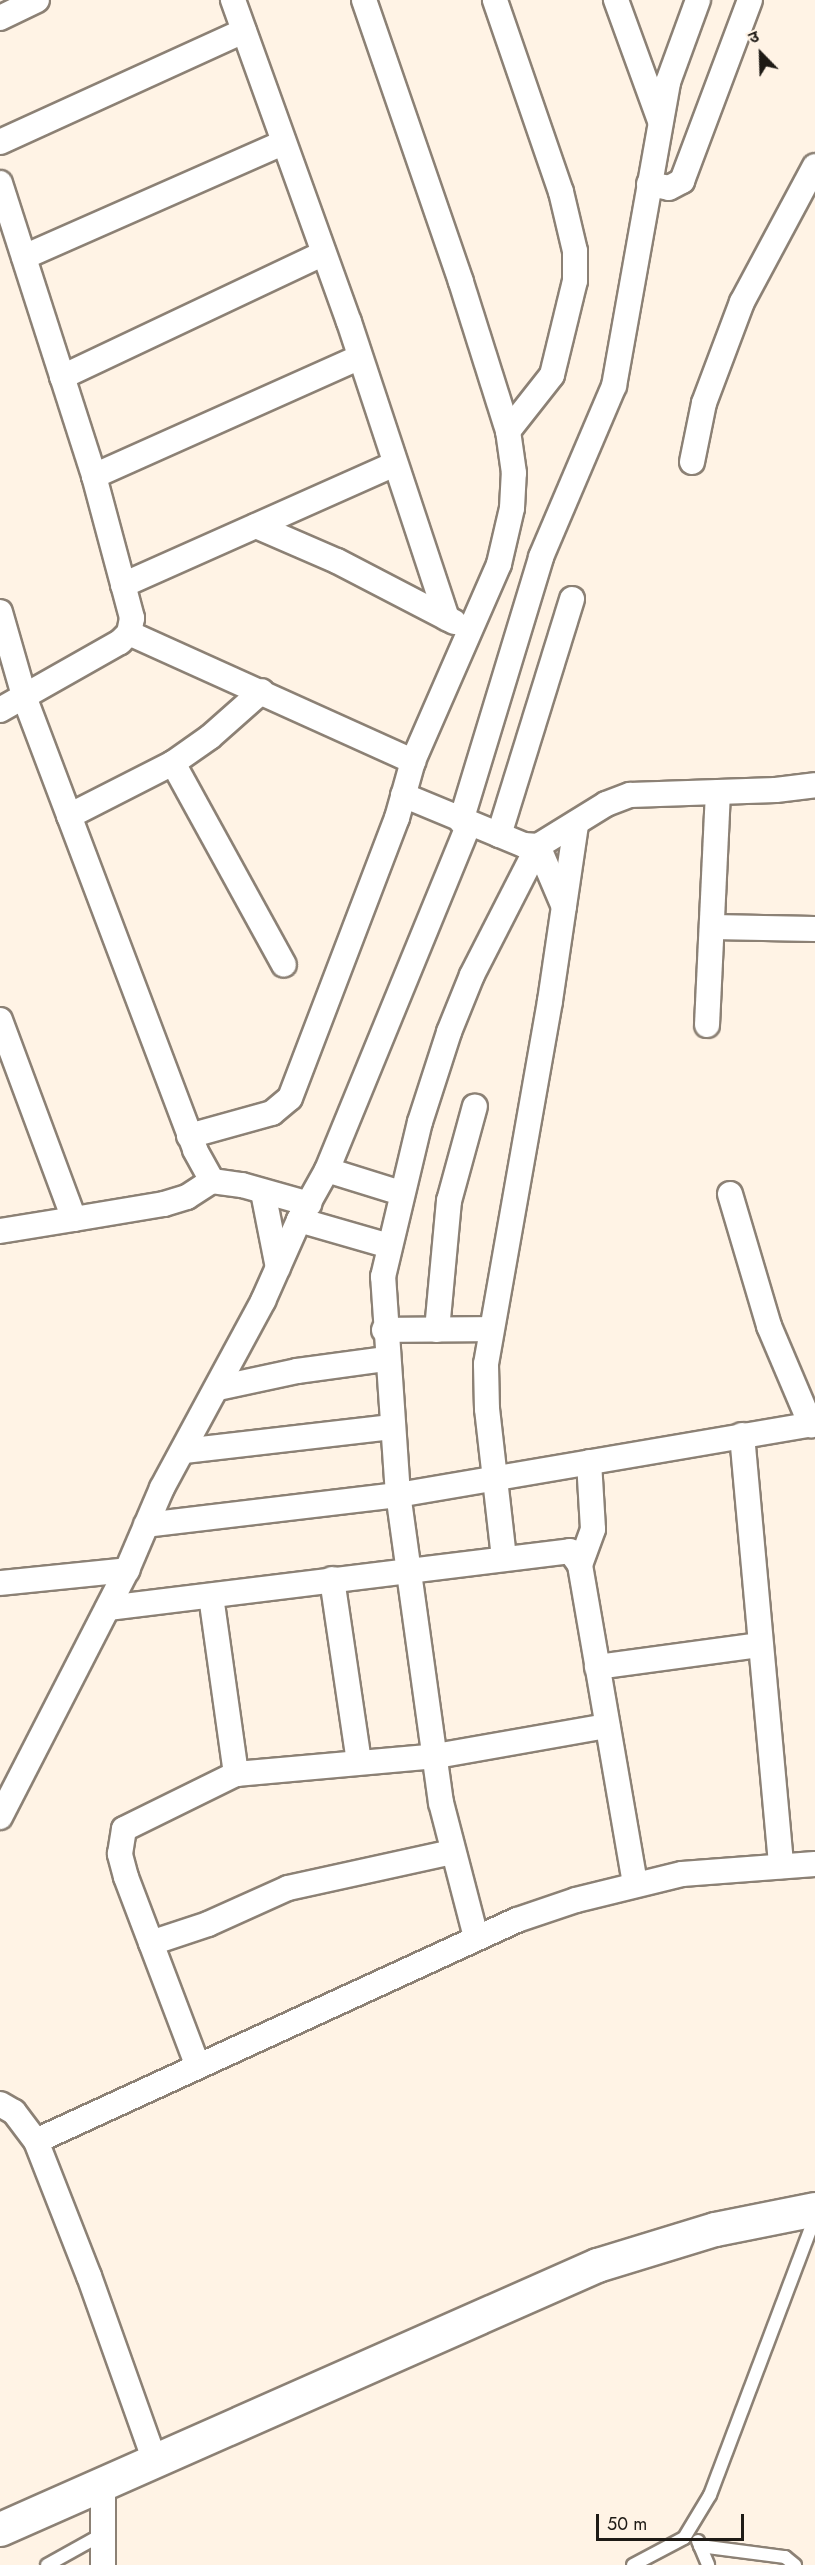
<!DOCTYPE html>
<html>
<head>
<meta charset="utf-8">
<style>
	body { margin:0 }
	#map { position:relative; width:815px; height:2565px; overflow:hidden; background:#fff3e5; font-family:Jost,"Noto Sans Devanagari",sans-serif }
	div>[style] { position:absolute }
	.roads { filter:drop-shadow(2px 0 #8c8175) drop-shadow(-2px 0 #8c8175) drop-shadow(0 2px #8c8175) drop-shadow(0 -2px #8c8175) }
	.lane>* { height:12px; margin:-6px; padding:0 6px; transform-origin:6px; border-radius:6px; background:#fff }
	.street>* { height:24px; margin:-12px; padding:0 12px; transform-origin:12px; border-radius:12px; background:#fff }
	.secondary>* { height:33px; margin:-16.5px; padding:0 16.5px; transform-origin:16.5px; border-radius:16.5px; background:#fff }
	span { translate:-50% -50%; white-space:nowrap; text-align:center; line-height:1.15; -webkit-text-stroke:6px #fff3e5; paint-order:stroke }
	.north { position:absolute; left:731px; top:24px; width:60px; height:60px; -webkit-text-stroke:4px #fff3e5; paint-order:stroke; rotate:337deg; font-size:16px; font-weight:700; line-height:24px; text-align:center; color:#1e1a15 }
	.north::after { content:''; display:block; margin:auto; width:21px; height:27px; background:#1e1a15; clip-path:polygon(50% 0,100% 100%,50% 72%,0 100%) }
	.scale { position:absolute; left:596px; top:2514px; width:148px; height:27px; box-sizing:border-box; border:3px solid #1e1a15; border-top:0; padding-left:8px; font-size:18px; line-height:21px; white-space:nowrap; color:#1e1a15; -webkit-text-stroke:4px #fff3e5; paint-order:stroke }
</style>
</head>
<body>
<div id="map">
	<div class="roads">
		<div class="lane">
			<i style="left:698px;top:2541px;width:26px;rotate:67deg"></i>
			<i style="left:700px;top:2546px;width:86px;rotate:7.4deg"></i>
			<i style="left:785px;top:2557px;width:13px;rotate:39deg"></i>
			<i style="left:47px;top:2565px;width:64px;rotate:-29deg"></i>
			<i style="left:633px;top:2565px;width:58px;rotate:-27.9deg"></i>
			<i style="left:684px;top:2538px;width:50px;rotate:-58.8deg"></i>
			<i style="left:710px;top:2495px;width:297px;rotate:-69.3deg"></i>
		</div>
		<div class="street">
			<i style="left:233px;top:0;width:342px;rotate:70.2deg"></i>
			<i style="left:349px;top:322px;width:312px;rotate:71.7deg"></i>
			<i style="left:364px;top:0;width:298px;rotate:71deg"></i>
			<i style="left:461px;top:282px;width:156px;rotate:72.5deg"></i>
			<i style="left:616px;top:0;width:129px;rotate:70deg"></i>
			<i style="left:0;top:18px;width:41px;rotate:-25.9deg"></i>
			<i style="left:0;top:142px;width:268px;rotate:-24.5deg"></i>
			<i style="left:0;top:183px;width:308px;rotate:72.2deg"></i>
			<i style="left:94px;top:476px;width:147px;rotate:75deg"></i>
			<i style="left:132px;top:618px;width:15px;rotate:101deg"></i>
			<i style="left:129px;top:633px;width:13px;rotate:135deg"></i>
			<i style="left:120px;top:642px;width:138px;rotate:150.5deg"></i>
			<i style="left:649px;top:184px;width:20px;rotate:11deg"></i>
			<i style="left:669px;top:188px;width:15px;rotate:-28deg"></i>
			<i style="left:682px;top:181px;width:193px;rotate:-69.4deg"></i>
			<i style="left:24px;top:257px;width:282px;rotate:-23.8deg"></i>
			<i style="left:62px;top:377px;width:288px;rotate:-25.3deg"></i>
			<i style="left:692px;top:462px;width:60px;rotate:-78.5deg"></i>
			<i style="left:704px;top:403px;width:108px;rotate:-69.4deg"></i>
			<i style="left:742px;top:302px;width:154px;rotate:-61.8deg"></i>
			<i style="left:94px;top:476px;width:291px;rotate:-24.1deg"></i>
			<i style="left:256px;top:526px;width:88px;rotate:23.4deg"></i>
			<i style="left:337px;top:561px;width:132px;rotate:27.5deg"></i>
			<i style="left:123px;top:585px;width:298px;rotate:-24deg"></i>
			<i style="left:0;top:612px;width:91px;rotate:74deg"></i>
			<i style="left:25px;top:699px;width:482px;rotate:69.3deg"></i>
			<i style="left:195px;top:1150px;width:35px;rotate:61deg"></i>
			<i style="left:129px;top:633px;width:312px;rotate:24.3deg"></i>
			<i style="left:173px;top:763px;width:230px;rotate:61.2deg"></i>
			<i style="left:403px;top:795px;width:131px;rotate:22.5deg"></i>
			<i style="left:524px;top:845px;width:14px;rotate:4deg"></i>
			<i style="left:538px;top:846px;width:80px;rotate:-31.7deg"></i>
			<i style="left:606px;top:804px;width:26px;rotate:-21deg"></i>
			<i style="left:630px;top:795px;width:146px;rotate:-2deg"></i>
			<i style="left:776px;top:790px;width:39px;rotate:-7deg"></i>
			<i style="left:69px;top:816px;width:117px;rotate:-27deg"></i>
			<i style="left:173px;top:763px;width:45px;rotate:-35.1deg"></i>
			<i style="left:210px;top:737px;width:69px;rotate:-41.5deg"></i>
			<i style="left:461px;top:821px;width:276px;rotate:-73.1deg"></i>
			<i style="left:541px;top:557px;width:186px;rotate:-66.9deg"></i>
			<i style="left:614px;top:386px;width:309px;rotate:-79.9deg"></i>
			<i style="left:668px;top:82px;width:87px;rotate:-69.9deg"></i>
			<i style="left:499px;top:835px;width:247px;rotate:-72.8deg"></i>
			<i style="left:538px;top:846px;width:66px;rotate:66.9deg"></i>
			<i style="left:712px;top:927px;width:103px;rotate:1.1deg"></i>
			<i style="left:0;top:1020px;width:212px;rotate:69.6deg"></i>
			<i style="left:74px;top:1219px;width:75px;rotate:170.8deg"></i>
			<i style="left:707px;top:1025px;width:233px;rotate:-87.3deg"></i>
			<i style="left:189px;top:1136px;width:86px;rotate:-15.5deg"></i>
			<i style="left:272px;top:1113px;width:23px;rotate:-40deg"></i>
			<i style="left:290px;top:1098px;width:300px;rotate:-69.1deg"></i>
			<i style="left:397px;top:818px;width:59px;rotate:-74.3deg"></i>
			<i style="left:413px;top:761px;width:215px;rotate:-66.4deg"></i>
			<i style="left:499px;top:564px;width:57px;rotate:-76.9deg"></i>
			<i style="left:512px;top:508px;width:35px;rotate:-87deg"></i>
			<i style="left:514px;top:473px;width:42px;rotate:-98.1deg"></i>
			<i style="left:508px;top:431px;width:71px;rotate:-51.8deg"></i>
			<i style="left:552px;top:375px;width:97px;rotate:-76.3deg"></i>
			<i style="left:575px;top:281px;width:30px;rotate:-90deg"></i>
			<i style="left:575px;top:251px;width:61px;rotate:-103.3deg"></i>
			<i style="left:561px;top:192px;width:203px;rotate:-109deg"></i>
			<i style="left:327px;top:1170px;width:77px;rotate:17.3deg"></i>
			<i style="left:263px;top:1192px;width:77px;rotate:78.8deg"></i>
			<i style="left:730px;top:1194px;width:138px;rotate:73.5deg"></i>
			<i style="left:769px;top:1326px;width:108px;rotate:67deg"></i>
			<i style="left:74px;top:1219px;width:91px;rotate:-9.5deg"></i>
			<i style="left:164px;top:1204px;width:24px;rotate:-17deg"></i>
			<i style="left:187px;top:1197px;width:30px;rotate:-33deg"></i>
			<i style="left:212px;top:1181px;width:30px;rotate:8deg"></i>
			<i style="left:242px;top:1185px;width:70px;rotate:15.8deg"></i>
			<i style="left:299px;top:1220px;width:94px;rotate:16.1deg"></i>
			<i style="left:384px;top:1330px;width:107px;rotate:-0.5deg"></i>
			<i style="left:437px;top:1330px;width:130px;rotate:-84.7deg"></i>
			<i style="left:449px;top:1201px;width:98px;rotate:-74.7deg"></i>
			<i style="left:218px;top:1388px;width:81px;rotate:-12.1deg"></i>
			<i style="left:297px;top:1371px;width:90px;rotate:-7.7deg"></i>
			<i style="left:742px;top:1435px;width:433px;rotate:84.8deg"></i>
			<i style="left:184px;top:1451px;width:209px;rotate:-6.6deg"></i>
			<i style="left:146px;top:1525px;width:254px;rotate:-6.8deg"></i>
			<i style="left:398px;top:1495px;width:423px;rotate:-9.7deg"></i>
			<i style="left:504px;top:1558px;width:150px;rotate:-96.5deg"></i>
			<i style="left:487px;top:1409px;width:45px;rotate:-91.3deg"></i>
			<i style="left:486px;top:1364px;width:369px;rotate:-80deg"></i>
			<i style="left:550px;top:1001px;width:179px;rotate:-81.6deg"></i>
			<i style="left:580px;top:1565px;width:38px;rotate:-70deg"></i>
			<i style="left:593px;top:1529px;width:67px;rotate:-93.4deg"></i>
			<i style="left:332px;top:1579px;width:185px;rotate:81.6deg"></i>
			<i style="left:0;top:1583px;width:128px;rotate:-5.8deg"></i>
			<i style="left:211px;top:1596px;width:180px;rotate:82deg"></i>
			<i style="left:108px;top:1608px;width:466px;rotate:-7deg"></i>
			<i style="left:570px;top:1551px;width:17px;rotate:54deg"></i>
			<i style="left:580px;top:1565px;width:323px;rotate:80.2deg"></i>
			<i style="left:597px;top:1667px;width:164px;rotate:-7.7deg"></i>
			<i style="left:0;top:1817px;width:278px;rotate:-62.8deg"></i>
			<i style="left:127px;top:1570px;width:89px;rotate:-66.9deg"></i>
			<i style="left:162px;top:1488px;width:213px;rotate:-61.6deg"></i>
			<i style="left:263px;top:1301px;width:89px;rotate:-66deg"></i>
			<i style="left:299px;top:1220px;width:57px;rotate:-60.8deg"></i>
			<i style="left:327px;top:1170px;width:374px;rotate:-67.7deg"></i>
			<i style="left:476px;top:1937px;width:138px;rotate:-104.6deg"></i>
			<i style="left:441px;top:1803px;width:311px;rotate:-97.9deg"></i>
			<i style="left:398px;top:1495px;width:219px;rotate:-93.9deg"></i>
			<i style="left:383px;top:1277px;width:159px;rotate:-76.6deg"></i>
			<i style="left:420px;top:1122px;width:95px;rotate:-72.1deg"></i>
			<i style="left:449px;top:1032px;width:61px;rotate:-68deg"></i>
			<i style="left:472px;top:975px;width:145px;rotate:-62.9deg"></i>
			<i style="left:151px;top:1943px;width:60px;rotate:-18.4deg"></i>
			<i style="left:208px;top:1924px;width:88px;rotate:-24.2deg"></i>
			<i style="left:288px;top:1888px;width:168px;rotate:-12.4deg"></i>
			<i style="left:197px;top:2064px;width:200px;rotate:-110.8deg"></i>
			<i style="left:126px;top:1877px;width:24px;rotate:-105deg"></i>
			<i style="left:120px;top:1854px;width:25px;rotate:-81deg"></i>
			<i style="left:124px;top:1829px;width:125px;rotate:-26.2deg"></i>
			<i style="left:236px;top:1774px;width:201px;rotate:-5.1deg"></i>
			<i style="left:436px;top:1756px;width:174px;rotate:-10deg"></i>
			<i style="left:0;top:2104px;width:16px;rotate:30deg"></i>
			<i style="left:14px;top:2112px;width:36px;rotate:53deg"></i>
			<i style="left:36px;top:2141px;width:145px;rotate:68.6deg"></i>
			<i style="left:89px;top:2276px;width:194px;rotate:70.4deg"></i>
			<i style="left:36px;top:2141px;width:529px;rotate:-24.68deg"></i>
			<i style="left:517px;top:1920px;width:62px;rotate:-18.7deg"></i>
			<i style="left:576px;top:1900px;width:109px;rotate:-13.8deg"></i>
			<i style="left:682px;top:1874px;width:133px;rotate:-4.3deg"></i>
			<i style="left:103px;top:2565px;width:83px;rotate:-90deg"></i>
		</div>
		<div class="secondary">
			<i style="left:0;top:2529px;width:653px;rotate:-23.86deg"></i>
			<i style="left:597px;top:2265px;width:123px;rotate:-17deg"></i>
			<i style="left:715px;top:2229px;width:102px;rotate:-11.3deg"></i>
		</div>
	</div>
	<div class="north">उ</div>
	<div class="scale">50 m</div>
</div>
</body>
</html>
